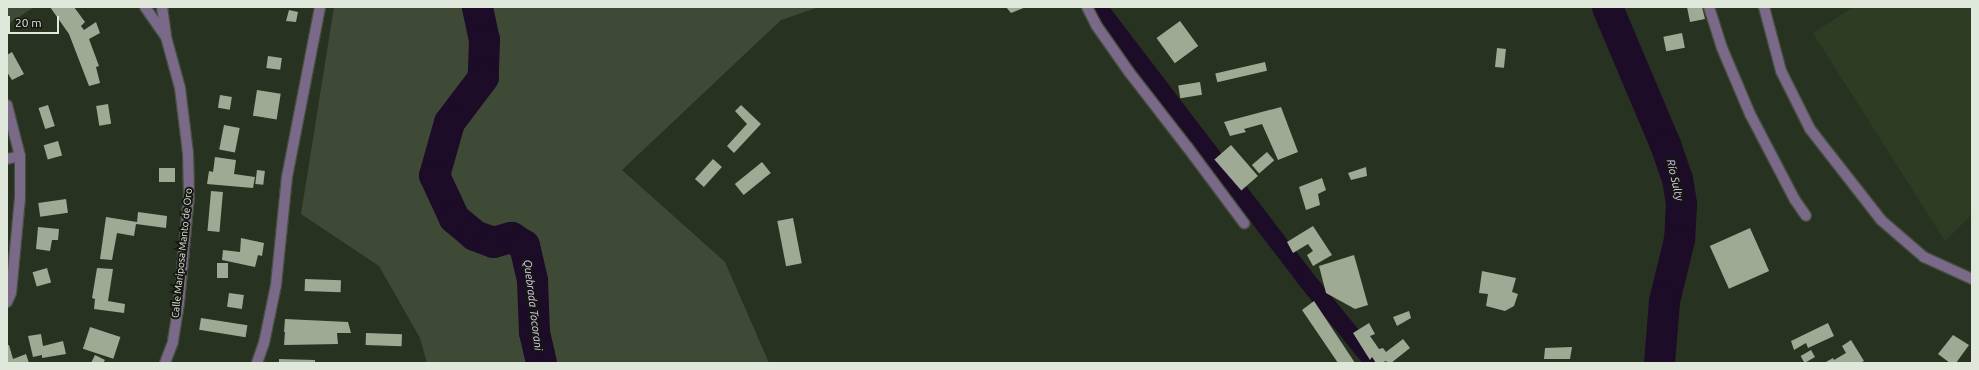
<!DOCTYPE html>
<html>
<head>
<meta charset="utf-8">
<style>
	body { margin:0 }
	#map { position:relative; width:1979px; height:370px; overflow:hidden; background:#283220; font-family:Ubuntu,sans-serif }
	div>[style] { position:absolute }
	.built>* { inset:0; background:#2f3c24 }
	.green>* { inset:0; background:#3f4a36 }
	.canal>* { height:18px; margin:-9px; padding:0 9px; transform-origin:9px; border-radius:9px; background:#1c0c27 }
	.river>* { height:31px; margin:-15.5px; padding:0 15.5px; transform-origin:15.5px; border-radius:15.5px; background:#1c0c27 }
	.building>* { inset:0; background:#9eaa94; transform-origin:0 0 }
	.roads { filter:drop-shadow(1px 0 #454f3e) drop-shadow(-1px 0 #454f3e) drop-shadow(0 1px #454f3e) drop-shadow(0 -1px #454f3e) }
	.minor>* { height:10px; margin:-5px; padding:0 5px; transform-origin:5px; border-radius:5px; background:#7a6988 }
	span { translate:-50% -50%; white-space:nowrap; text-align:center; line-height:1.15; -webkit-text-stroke:4px #141810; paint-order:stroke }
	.street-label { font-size:10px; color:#e0e7db }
	.water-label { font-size:11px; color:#e3caf8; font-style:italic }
	.frame { position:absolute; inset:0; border:8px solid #e0e7db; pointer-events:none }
	.scale { position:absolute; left:8px; top:16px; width:51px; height:18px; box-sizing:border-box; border:2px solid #e0e7db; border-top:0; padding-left:5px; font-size:12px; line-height:14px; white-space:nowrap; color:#e0e7db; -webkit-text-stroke:3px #141810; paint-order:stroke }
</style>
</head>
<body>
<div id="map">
	<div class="built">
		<i style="clip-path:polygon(1853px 7px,1972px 7px,1972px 214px,1945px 241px,1813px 33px)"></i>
	</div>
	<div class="green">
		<i style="clip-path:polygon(7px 7px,34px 7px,7px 25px)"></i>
		<i style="clip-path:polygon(334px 7px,819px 7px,781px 20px,622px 170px,725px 262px,769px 363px,427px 363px,420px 338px,379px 266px,301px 214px)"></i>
	</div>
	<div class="canal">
		<i style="left:1098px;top:7px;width:341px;rotate:52.6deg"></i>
		<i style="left:1305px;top:278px;width:109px;rotate:50.9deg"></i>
	</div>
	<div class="river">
		<i style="left:477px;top:7px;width:33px;rotate:78deg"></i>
		<i style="left:484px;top:39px;width:38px;rotate:92deg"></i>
		<i style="left:483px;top:77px;width:56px;rotate:127.1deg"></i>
		<i style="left:449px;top:122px;width:55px;rotate:105.8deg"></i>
		<i style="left:434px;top:175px;width:47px;rotate:65.1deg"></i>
		<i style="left:454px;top:218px;width:26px;rotate:40deg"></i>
		<i style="left:474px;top:235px;width:20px;rotate:20deg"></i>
		<i style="left:493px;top:242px;width:19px;rotate:-16deg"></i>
		<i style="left:511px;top:237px;width:15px;rotate:32deg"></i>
		<i style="left:524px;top:245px;width:36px;rotate:77deg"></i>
		<i style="left:532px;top:280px;width:52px;rotate:87.8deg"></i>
		<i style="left:534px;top:332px;width:32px;rotate:77deg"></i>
		<i style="left:1607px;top:7px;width:149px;rotate:67.1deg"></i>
		<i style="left:1665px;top:144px;width:36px;rotate:71deg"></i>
		<i style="left:1677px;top:178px;width:26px;rotate:81deg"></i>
		<i style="left:1681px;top:204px;width:35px;rotate:93deg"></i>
		<i style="left:1679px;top:239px;width:64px;rotate:103.6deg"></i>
		<i style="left:1664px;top:301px;width:62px;rotate:94.6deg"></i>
	</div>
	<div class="building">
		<i style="clip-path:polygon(50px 7px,74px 7px,85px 22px,81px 26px,84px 30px,96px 22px,100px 33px,89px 39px,99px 66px,96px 67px,100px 83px,89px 86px,69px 34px)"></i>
		<i style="clip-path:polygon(1006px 7px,1026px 7px,1011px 13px)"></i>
		<i style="clip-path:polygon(1687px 7px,1702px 7px,1705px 19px,1690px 22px)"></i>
		<i style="clip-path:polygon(289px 10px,298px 12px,296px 22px,286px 21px)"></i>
		<i style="left:1180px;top:21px;width:31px;height:29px;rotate:54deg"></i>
		<i style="left:1682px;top:33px;width:15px;height:19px;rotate:79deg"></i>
		<i style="left:1497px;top:48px;width:9px;height:19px;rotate:6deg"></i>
		<i style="clip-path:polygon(12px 52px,24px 74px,12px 80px,7px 72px,7px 55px)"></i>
		<i style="left:268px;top:56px;width:14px;height:12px;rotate:8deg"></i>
		<i style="left:1265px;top:62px;width:9px;height:51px;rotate:77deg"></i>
		<i style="left:1200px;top:82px;width:13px;height:22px;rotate:81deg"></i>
		<i style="left:257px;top:90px;width:24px;height:26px;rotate:9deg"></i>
		<i style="left:220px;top:95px;width:12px;height:13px;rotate:9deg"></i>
		<i style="left:108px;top:104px;width:20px;height:12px;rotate:81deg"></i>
		<i style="left:48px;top:105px;width:22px;height:10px;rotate:72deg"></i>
		<i style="clip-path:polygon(741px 105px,761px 124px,734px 153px,727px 146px,747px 124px,735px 111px)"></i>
		<i style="clip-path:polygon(1281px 107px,1298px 152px,1278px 160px,1262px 124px,1244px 129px,1246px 132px,1230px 136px,1224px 122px)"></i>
		<i style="left:224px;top:125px;width:16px;height:25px;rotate:11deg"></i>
		<i style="left:58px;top:141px;width:15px;height:15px;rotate:74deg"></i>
		<i style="left:1231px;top:145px;width:41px;height:22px;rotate:49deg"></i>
		<i style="left:1267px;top:152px;width:11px;height:20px;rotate:49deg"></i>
		<i style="clip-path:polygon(215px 157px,236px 160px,234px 174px,255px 177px,253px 188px,207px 184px,209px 171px,213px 172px)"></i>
		<i style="left:713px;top:159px;width:12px;height:27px;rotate:42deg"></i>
		<i style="left:762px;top:162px;width:14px;height:35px;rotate:51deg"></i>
		<i style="clip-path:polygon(1366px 167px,1367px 176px,1351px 180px,1348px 173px)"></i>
		<i style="left:159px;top:168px;width:16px;height:14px"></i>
		<i style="left:257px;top:170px;width:8px;height:14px;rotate:7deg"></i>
		<i style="clip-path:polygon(1322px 178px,1326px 190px,1318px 194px,1320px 205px,1306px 210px,1299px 187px)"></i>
		<i style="left:211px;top:191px;width:12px;height:40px;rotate:5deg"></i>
		<i style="left:66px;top:199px;width:14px;height:28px;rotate:82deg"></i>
		<i style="clip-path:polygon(138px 212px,167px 216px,166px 228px,136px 224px,134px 236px,117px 233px,112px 260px,100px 259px,106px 217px,137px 222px)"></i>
		<i style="left:793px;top:218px;width:46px;height:16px;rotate:79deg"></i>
		<i style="clip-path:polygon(1313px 226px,1332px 255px,1313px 266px,1307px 255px,1313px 251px,1308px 244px,1293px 253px,1287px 242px)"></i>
		<i style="clip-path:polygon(38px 227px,59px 229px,58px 240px,52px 240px,50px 251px,36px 249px)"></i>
		<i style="left:1750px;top:228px;width:47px;height:44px;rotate:66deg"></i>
		<i style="clip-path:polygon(241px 238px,264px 243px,262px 256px,258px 255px,255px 267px,222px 260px,223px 250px,240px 252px)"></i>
		<i style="clip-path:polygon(1354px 255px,1368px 305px,1355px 309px,1326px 293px,1319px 266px)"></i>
		<i style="left:228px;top:263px;width:15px;height:11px;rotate:90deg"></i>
		<i style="left:47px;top:268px;width:15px;height:15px;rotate:74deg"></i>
		<i style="clip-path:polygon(97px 268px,113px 269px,108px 301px,125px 304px,124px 313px,94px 309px,95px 299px,92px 298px)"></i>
		<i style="clip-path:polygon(1482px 271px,1516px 278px,1512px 292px,1518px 294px,1514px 306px,1505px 311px,1486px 306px,1488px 294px,1479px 293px)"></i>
		<i style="left:305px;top:279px;width:36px;height:12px;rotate:2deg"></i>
		<i style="left:229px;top:293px;width:15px;height:14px;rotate:8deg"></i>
		<i style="clip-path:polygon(1314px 301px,1355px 363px,1338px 363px,1302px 310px)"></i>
		<i style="clip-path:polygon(1409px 311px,1411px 318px,1397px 326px,1393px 317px)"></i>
		<i style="left:201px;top:318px;width:47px;height:12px;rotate:9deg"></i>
		<i style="clip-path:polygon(285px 319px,348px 322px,351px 333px,337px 333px,338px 344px,284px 345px,285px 332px,299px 332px,284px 332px)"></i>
		<i style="clip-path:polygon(1369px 323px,1375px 334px,1370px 336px,1379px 349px,1383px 348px,1386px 352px,1403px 339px,1410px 348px,1391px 363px,1385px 361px,1383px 363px,1376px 363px,1372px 357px,1370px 360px,1353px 333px)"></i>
		<i style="clip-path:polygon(1828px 323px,1834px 336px,1808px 348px,1806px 343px,1794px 350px,1791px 341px)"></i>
		<i style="left:90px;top:327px;width:32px;height:23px;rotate:18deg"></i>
		<i style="left:366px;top:333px;width:36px;height:12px;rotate:2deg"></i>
		<i style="clip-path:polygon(41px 334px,43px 346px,63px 341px,66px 354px,42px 358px,42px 355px,33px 357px,28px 336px)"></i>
		<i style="clip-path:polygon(1953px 335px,1969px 345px,1956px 363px,1950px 363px,1938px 354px)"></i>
		<i style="clip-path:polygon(1851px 340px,1864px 361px,1860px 363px,1824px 363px,1833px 358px,1834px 360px,1846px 353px,1842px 346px)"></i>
		<i style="clip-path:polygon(7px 345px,9px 345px,13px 359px,26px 354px,29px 363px,7px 363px)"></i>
		<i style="clip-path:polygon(1572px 347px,1570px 359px,1544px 359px,1545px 348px)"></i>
		<i style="left:1811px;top:350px;width:8px;height:12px;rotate:60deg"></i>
		<i style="clip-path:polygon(95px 355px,105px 360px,103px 363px,91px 363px)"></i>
		<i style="clip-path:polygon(279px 359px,315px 360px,315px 363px,279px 363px)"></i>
	</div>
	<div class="roads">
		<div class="minor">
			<i style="left:145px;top:7px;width:37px;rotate:55deg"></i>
			<i style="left:166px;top:37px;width:53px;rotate:74.6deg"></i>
			<i style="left:180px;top:88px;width:65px;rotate:83deg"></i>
			<i style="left:188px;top:153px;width:42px;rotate:88.6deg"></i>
			<i style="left:189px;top:195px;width:108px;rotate:95.3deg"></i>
			<i style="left:179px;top:303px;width:39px;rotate:99deg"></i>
			<i style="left:173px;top:342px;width:22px;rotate:111deg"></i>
			<i style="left:162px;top:7px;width:28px;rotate:82deg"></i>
			<i style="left:1087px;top:7px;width:20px;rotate:63deg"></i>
			<i style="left:1096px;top:25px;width:57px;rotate:54.9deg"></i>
			<i style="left:1129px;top:72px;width:96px;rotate:52.2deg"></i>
			<i style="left:1188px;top:148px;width:94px;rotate:53.3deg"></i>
			<i style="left:1709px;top:7px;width:43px;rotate:72.4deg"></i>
			<i style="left:1722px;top:48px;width:72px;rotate:67deg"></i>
			<i style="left:1750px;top:114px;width:97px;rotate:62.4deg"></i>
			<i style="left:1795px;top:200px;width:19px;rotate:55deg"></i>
			<i style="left:1764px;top:7px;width:66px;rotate:75.1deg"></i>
			<i style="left:1781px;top:71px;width:65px;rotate:63.4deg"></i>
			<i style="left:1810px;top:129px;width:115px;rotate:52deg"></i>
			<i style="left:1881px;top:220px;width:57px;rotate:40.7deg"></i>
			<i style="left:1924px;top:257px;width:53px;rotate:24.6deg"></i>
			<i style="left:7px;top:105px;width:53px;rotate:75.7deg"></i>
			<i style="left:20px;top:156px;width:42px;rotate:90deg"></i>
			<i style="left:20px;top:198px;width:95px;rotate:95.4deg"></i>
			<i style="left:11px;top:293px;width:10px;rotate:114deg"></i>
			<i style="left:7px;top:159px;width:13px;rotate:-13deg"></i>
			<i style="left:257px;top:363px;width:21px;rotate:-71deg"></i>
			<i style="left:264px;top:343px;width:59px;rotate:-78.3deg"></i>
			<i style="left:276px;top:285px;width:109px;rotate:-84.2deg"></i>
			<i style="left:287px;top:177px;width:173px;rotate:-79deg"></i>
		</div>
	</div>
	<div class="street-label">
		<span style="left:182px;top:253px;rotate:-84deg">Calle Mariposa Manto de Oro</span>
	</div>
	<div class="water-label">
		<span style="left:1675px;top:180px;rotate:77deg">Río Sulty</span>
		<span style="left:533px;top:305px;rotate:83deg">Quebrada Tocorani</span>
	</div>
	<div class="frame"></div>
	<div class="scale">20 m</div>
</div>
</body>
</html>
